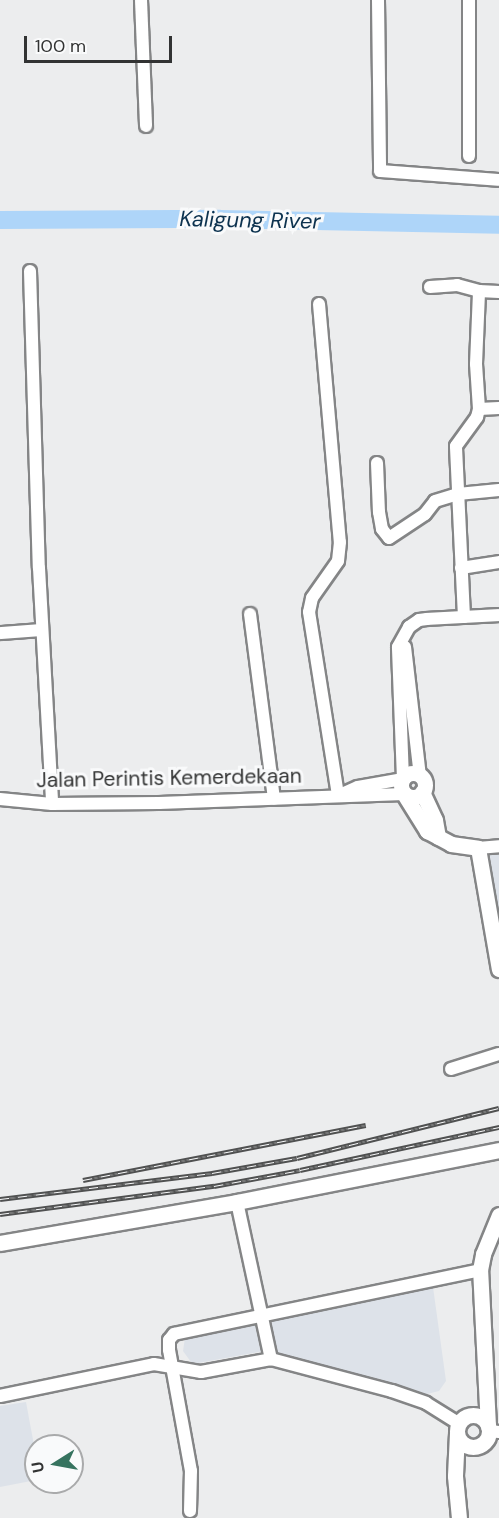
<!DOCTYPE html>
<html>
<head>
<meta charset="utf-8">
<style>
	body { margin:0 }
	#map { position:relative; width:499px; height:1518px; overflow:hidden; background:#ecedee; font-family:"DM Sans",sans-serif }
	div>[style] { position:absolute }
	.built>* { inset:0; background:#dde2e9 }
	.river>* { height:18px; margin:-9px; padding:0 9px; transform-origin:9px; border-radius:9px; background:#aed5f9 }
	.roads { filter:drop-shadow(2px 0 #848586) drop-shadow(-2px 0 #848586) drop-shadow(0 2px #848586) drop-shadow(0 -2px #848586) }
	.minor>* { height:12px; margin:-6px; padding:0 6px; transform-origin:6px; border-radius:6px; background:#fff }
	.tertiary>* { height:15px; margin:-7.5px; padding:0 7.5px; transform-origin:7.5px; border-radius:7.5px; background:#fff }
	.tertiary>.ring { margin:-7.5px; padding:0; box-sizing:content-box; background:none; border:15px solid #fff; border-radius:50% }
	.rail>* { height:5px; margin-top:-2.5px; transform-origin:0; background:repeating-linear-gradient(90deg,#f9fafb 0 9px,#505151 0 18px); box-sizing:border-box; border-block:2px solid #505151 }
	span { translate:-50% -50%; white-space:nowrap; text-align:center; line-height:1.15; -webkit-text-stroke:6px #f9fafb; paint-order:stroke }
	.street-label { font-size:21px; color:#323333 }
	.water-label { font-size:22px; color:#0c324f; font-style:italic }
	.north { position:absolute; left:24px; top:1434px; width:60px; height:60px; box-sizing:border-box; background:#f9fafb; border:2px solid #a9aaab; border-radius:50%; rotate:259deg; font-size:16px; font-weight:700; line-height:24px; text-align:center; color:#323333 }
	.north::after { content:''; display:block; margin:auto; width:21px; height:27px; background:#36735f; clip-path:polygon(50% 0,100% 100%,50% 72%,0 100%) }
	.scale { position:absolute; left:24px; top:36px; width:148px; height:27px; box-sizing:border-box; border:3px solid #323333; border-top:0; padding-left:8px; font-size:18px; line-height:21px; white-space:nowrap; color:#323333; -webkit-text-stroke:4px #f9fafb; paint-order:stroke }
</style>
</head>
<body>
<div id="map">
	<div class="built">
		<i style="clip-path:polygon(499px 850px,499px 935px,486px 851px)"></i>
		<i style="clip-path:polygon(433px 1287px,446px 1381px,439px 1391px,423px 1395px,336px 1368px,264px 1351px,198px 1363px,191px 1362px,183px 1351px,185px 1338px,199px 1330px)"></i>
		<i style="clip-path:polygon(26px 1402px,36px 1456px,36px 1480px,0 1487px,0 1406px)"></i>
	</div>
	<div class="river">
		<i style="left:0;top:220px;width:220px;rotate:-0.3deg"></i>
		<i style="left:220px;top:219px;width:279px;rotate:1.2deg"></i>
	</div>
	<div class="roads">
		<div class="minor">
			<i style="left:141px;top:0;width:126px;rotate:87.7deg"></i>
			<i style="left:378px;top:0;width:171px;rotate:89.3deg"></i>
			<i style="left:380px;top:171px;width:119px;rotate:4.3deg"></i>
			<i style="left:469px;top:156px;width:156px;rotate:-90deg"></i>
			<i style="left:30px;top:271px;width:297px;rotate:88.3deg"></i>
			<i style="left:39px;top:568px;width:236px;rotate:86.8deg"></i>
			<i style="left:430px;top:287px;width:27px;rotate:-4deg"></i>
			<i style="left:457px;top:285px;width:23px;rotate:15deg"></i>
			<i style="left:319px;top:304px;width:239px;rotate:85deg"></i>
			<i style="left:340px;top:542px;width:19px;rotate:96deg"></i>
			<i style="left:338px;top:561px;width:45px;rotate:125.1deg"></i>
			<i style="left:312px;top:598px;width:14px;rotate:102deg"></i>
			<i style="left:309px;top:612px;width:186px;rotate:81deg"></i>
			<i style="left:479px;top:409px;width:20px;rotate:-3deg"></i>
			<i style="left:377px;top:463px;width:49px;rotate:87.7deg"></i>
			<i style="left:379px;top:512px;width:17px;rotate:80deg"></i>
			<i style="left:382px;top:529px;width:11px;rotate:52deg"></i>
			<i style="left:389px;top:538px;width:43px;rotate:-33.7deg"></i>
			<i style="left:425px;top:514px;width:16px;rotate:-52deg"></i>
			<i style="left:435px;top:501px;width:24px;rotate:-17deg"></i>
			<i style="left:458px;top:494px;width:41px;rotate:-5.6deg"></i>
			<i style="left:461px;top:568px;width:38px;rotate:-9deg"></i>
			<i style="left:250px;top:614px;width:186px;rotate:82.6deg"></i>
			<i style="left:464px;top:617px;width:171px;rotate:-92.7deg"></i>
			<i style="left:456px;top:446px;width:36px;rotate:-54deg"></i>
			<i style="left:477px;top:417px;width:8px;rotate:-76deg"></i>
			<i style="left:479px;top:409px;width:45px;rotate:-93.8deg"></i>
			<i style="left:476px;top:364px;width:73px;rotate:-87.6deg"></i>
			<i style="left:479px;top:291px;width:20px;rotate:3deg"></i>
			<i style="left:0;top:633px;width:42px;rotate:-4.1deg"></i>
			<i style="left:405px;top:647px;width:130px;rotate:83.4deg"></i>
			<i style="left:342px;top:794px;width:17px;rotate:-24deg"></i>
			<i style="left:358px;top:787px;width:46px;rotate:-10.1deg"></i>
			<i style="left:403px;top:779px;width:132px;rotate:-92.2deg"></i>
			<i style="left:398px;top:647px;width:23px;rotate:-61deg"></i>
			<i style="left:409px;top:627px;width:12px;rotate:-35deg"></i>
			<i style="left:419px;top:620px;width:8px;rotate:-7deg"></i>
			<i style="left:427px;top:619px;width:72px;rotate:-3.2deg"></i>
			<i style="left:0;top:799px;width:52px;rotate:5.5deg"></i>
			<i style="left:52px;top:804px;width:107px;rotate:-0.5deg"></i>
			<i style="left:159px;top:803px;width:245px;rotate:-2.1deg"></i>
			<i style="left:478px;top:848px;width:21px;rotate:-5deg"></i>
			<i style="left:451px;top:1069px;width:50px;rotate:-17.4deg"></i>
			<i style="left:237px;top:1202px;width:161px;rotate:77.8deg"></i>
			<i style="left:0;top:1396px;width:157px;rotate:-11.7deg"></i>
			<i style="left:154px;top:1364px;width:48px;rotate:9.7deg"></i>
			<i style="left:201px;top:1372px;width:71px;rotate:-10.5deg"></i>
			<i style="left:271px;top:1359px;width:125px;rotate:14.8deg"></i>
			<i style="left:392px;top:1391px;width:36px;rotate:19deg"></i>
			<i style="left:426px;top:1403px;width:39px;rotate:32deg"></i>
			<i style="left:489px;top:1431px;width:10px;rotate:6deg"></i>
			<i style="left:190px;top:1511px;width:40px;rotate:-88.6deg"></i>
			<i style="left:191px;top:1471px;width:123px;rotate:-100.3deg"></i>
			<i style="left:169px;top:1350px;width:10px;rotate:-90deg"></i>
			<i style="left:169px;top:1340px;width:8px;rotate:-50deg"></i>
			<i style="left:174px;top:1334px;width:313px;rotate:-11.8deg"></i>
		</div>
		<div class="tertiary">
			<i class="ring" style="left:401px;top:773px;width:9px;height:9px"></i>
			<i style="left:422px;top:792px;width:31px;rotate:65deg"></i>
			<i style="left:435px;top:820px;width:17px;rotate:80deg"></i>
			<i style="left:404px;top:794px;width:44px;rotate:58.1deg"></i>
			<i style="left:427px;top:831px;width:27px;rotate:28deg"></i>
			<i style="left:451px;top:844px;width:27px;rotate:8deg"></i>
			<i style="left:478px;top:848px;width:123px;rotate:80.2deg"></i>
			<i style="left:0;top:1243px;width:241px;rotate:-9.8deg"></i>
			<i style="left:237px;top:1202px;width:267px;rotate:-11.2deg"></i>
			<i class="ring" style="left:457px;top:1415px;width:17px;height:17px"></i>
			<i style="left:488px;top:1426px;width:156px;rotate:-92.9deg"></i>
			<i style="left:480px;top:1270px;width:16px;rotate:-79deg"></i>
			<i style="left:483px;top:1254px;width:42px;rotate:-67.7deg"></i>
			<i style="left:457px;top:1433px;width:43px;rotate:92.7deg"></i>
			<i style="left:455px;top:1476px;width:42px;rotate:84.6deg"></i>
		</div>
	</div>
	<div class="rail">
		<i style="left:83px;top:1180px;width:288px;rotate:-11deg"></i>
		<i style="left:0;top:1199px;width:214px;rotate:-7deg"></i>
		<i style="left:212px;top:1173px;width:86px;rotate:-10deg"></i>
		<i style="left:297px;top:1158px;width:208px;rotate:-13.9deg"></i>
		<i style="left:0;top:1214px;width:216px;rotate:-7.5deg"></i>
		<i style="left:214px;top:1186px;width:87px;rotate:-10.5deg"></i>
		<i style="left:300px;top:1170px;width:204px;rotate:-12.2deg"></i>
	</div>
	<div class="street-label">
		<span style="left:169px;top:778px;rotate:-1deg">Jalan Perintis Kemerdekaan</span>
	</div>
	<div class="water-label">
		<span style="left:250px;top:220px;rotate:1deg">Kaligung River</span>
	</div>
	<div class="north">U</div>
	<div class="scale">100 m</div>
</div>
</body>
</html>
